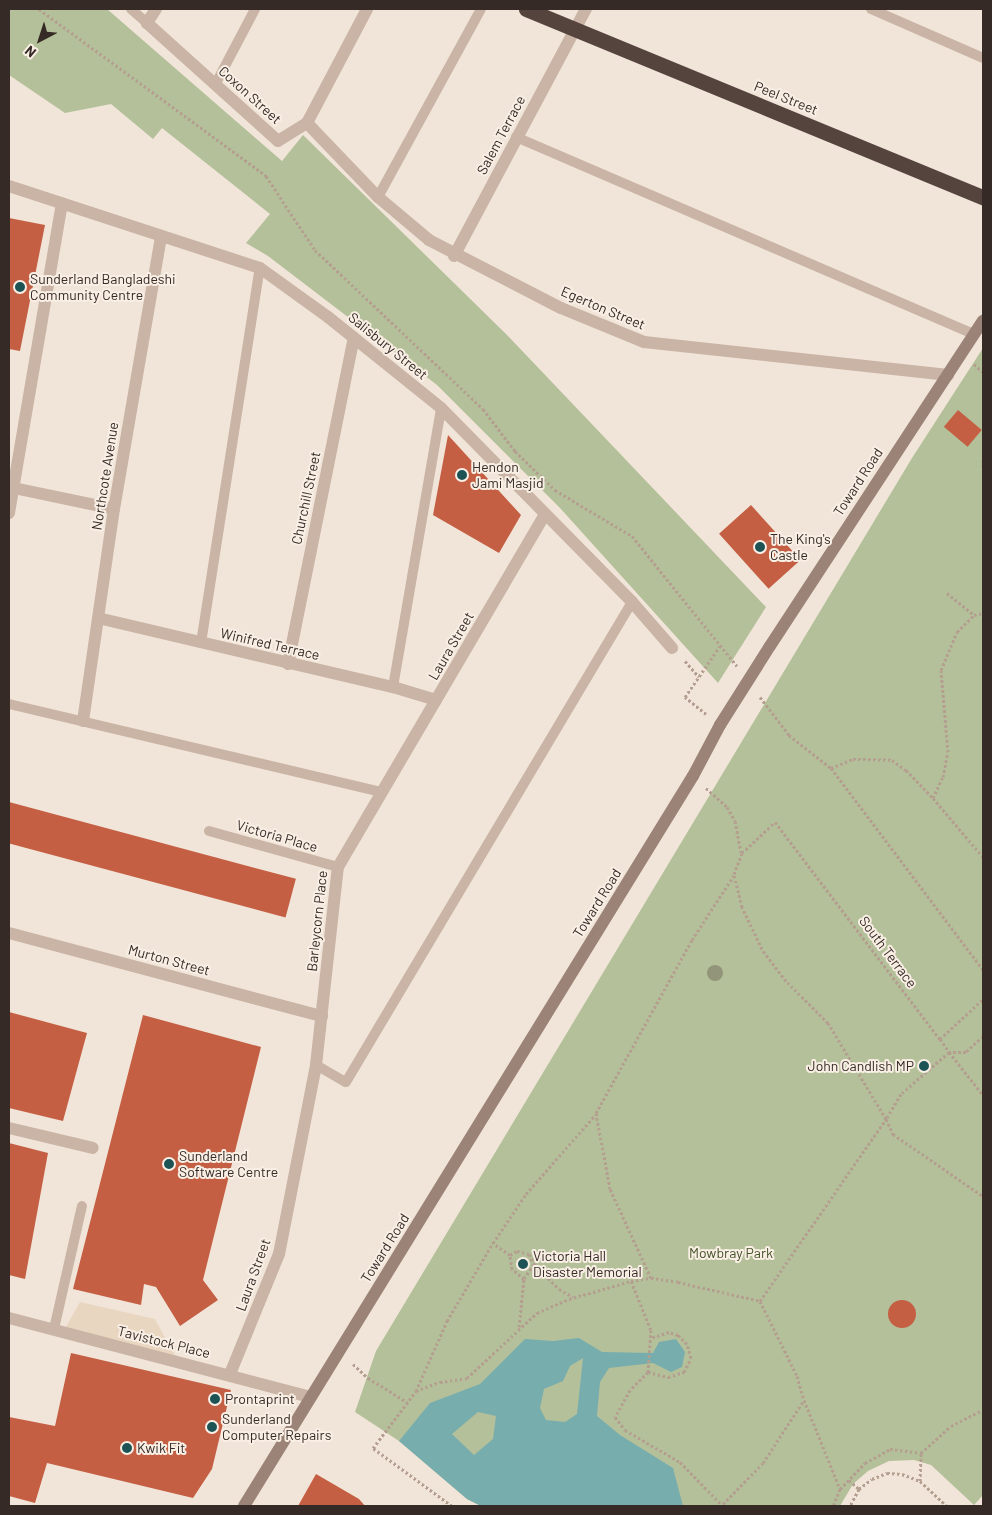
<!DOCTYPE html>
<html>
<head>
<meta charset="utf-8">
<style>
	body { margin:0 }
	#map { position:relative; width:992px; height:1515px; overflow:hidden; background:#f1e5d9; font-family:Barlow,sans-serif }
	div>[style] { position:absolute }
	.green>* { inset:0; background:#b4c099 }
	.plaza>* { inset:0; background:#e9d6c0 }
	.water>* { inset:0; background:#78adae }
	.building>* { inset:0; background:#c55f43; transform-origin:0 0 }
	.round { border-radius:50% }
	.path>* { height:3px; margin-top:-1.5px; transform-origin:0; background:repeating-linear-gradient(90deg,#b49e90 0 2.5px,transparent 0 5px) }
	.lane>* { height:10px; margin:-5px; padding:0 5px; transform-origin:5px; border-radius:5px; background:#c9b4a5 }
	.street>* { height:12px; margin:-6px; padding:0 6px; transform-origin:6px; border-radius:6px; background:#c9b4a5 }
	.secondary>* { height:12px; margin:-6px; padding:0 6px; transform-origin:6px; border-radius:6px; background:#9c8377 }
	.highway>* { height:15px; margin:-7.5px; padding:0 7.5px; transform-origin:7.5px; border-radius:7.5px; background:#55443e }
	.secondary-bridge>* { height:12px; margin:-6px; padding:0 6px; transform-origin:6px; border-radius:6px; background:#9c8377 }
	.trees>* { width:16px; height:16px; margin:-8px; border-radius:50%; background:#929579 }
	.dots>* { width:14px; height:14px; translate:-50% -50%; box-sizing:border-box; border:2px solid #f9efe5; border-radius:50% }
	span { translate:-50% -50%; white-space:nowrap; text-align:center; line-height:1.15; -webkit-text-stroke:4px #f9efe5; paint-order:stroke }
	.street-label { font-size:14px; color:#352a26 }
	.poi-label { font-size:14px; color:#352a26 }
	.left { translate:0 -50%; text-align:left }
	.right { translate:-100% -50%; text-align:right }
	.park-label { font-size:14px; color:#45532a }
	.frame { position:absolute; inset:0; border:10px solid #352a26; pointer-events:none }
	.north { position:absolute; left:15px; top:15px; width:50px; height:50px; -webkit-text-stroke:4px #f9efe5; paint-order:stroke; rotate:220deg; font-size:14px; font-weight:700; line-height:20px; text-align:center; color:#352a26 }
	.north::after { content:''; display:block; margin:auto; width:18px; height:22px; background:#352a26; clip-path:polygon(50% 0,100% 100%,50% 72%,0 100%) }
</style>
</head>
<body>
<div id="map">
	<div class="green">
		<i style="clip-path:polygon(9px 9px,107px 9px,282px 161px,303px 135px,506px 334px,766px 607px,718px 683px,560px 508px,437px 385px,268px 256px,246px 243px,270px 214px,162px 128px,153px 139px,111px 104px,65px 113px,9px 75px)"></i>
		<i style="clip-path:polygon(983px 348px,983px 1495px,974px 1505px,931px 1465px,914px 1460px,889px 1461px,868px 1471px,853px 1484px,840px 1506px,479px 1505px,467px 1499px,399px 1441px,355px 1412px,376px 1351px,912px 458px)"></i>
	</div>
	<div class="plaza">
		<i style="clip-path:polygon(80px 1302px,155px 1319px,178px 1361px,63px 1332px)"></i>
	</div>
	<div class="water">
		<i style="clip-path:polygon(evenodd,579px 1338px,602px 1352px,653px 1353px,659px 1342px,676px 1339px,685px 1352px,682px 1367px,671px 1372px,653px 1363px,609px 1368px,600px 1382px,597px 1416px,620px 1435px,673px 1468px,683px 1506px,479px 1505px,467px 1499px,399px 1441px,430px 1403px,480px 1384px,525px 1339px,553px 1341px,579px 1338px,583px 1358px,577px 1414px,565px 1422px,546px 1420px,540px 1408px,544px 1389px,563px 1381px,570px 1366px,583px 1358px,579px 1338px,478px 1412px,496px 1416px,493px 1439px,474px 1455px,452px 1434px,478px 1412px)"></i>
	</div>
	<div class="building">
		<i style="clip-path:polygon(9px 218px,45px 225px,20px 351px,9px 349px)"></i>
		<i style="left:958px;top:410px;width:31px;height:22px;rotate:40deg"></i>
		<i style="clip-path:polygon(448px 435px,521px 515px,499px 553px,433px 515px)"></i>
		<i style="left:751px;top:505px;width:74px;height:43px;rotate:48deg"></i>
		<i style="left:9px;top:802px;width:297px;height:40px;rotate:15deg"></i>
		<i style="clip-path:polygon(9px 1012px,87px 1033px,63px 1121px,9px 1108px)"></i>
		<i style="clip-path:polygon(143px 1015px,261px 1047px,203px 1280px,218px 1300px,180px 1326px,156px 1287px,144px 1284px,141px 1305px,73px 1289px)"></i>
		<i style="clip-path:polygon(9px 1143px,48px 1153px,25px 1279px,9px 1275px)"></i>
		<i class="round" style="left:888px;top:1300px;width:28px;height:28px"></i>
		<i style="clip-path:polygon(71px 1353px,231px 1390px,212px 1469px,193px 1498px,47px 1463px,35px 1503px,9px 1496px,9px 1417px,55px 1426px)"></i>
		<i style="clip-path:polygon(316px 1474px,359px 1499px,365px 1506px,298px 1506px)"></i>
	</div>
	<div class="path">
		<i style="left:39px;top:9px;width:282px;rotate:36.3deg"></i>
		<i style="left:266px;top:176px;width:89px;rotate:56.5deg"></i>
		<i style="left:315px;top:250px;width:231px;rotate:43.4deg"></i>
		<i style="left:483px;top:409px;width:53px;rotate:52.7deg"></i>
		<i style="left:515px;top:451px;width:56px;rotate:44.3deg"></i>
		<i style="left:555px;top:490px;width:90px;rotate:30.9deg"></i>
		<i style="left:632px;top:536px;width:167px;rotate:51.1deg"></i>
		<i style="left:974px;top:364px;width:12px;rotate:42deg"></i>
		<i style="left:983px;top:460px;width:7px;rotate:90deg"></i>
		<i style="left:947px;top:593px;width:35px;rotate:39deg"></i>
		<i style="left:685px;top:661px;width:21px;rotate:49deg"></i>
		<i style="left:760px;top:697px;width:48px;rotate:52.7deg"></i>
		<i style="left:789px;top:735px;width:53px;rotate:38.2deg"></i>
		<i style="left:831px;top:768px;width:253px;rotate:53deg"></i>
		<i style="left:706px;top:714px;width:27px;rotate:-141deg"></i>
		<i style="left:685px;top:697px;width:62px;rotate:-55.5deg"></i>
		<i style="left:831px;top:768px;width:24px;rotate:-22deg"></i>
		<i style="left:853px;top:759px;width:39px;rotate:1deg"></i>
		<i style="left:892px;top:760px;width:17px;rotate:36deg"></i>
		<i style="left:906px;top:770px;width:39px;rotate:46deg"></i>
		<i style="left:933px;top:798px;width:23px;rotate:-65deg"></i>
		<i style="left:943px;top:777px;width:25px;rotate:-79deg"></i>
		<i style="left:948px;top:752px;width:82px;rotate:-94.9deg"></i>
		<i style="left:941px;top:670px;width:41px;rotate:-67.2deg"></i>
		<i style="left:957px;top:632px;width:24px;rotate:-45deg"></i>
		<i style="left:974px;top:615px;width:9px;rotate:-13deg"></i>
		<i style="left:706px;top:788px;width:28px;rotate:42deg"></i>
		<i style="left:727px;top:807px;width:16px;rotate:60deg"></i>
		<i style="left:735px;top:821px;width:32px;rotate:79deg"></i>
		<i style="left:933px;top:798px;width:77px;rotate:49.7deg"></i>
		<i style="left:983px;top:1036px;width:23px;rotate:137deg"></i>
		<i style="left:966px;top:1052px;width:17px;rotate:180deg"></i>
		<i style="left:949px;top:1052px;width:64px;rotate:138.8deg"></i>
		<i style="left:901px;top:1094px;width:29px;rotate:121deg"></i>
		<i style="left:886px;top:1119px;width:112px;rotate:-121.1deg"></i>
		<i style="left:828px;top:1023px;width:59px;rotate:-135deg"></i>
		<i style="left:786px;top:981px;width:40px;rotate:-127deg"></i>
		<i style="left:762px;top:949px;width:47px;rotate:-115.5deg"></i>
		<i style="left:742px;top:907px;width:34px;rotate:-104deg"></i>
		<i style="left:734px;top:874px;width:22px;rotate:-69deg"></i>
		<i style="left:742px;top:853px;width:45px;rotate:-43.2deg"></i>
		<i style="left:775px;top:822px;width:273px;rotate:52.8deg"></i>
		<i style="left:940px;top:1039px;width:16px;rotate:55deg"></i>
		<i style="left:949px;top:1052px;width:55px;rotate:51.7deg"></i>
		<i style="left:940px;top:1039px;width:59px;rotate:-42.9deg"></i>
		<i style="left:510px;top:1255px;width:8px;rotate:-30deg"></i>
		<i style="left:517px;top:1251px;width:12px;rotate:14deg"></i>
		<i style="left:529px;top:1254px;width:11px;rotate:63deg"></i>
		<i style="left:534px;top:1264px;width:18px;rotate:124deg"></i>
		<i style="left:534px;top:1264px;width:35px;rotate:45deg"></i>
		<i style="left:559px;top:1289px;width:16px;rotate:30deg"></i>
		<i style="left:651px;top:1278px;width:98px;rotate:-114.7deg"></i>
		<i style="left:610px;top:1189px;width:77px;rotate:-100.4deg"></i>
		<i style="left:596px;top:1113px;width:198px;rotate:-61deg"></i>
		<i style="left:692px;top:940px;width:77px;rotate:-57.1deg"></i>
		<i style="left:631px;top:1281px;width:20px;rotate:-9deg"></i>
		<i style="left:651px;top:1278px;width:27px;rotate:8deg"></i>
		<i style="left:678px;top:1282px;width:84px;rotate:13deg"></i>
		<i style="left:760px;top:1301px;width:84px;rotate:63.7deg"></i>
		<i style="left:797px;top:1376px;width:25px;rotate:74deg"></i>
		<i style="left:760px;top:1301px;width:221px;rotate:-55.3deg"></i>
		<i style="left:886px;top:1119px;width:17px;rotate:65deg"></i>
		<i style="left:893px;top:1134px;width:109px;rotate:34.6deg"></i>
		<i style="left:519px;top:1327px;width:48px;rotate:-84.1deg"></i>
		<i style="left:524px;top:1279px;width:16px;rotate:-140deg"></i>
		<i style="left:512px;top:1269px;width:14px;rotate:-98deg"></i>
		<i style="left:510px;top:1255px;width:21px;rotate:-145deg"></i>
		<i style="left:493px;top:1243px;width:59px;rotate:-56deg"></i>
		<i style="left:526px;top:1194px;width:106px;rotate:-48.8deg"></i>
		<i style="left:353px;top:1364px;width:21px;rotate:43deg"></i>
		<i style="left:368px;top:1378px;width:46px;rotate:31.6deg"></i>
		<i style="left:648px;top:1372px;width:21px;rotate:14deg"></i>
		<i style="left:668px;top:1377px;width:17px;rotate:-17deg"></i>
		<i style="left:684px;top:1372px;width:16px;rotate:-63deg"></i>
		<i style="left:691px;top:1358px;width:15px;rotate:-106deg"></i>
		<i style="left:687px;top:1344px;width:13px;rotate:-135deg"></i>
		<i style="left:678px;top:1335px;width:9px;rotate:-162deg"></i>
		<i style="left:669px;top:1332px;width:20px;rotate:162deg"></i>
		<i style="left:416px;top:1391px;width:77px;rotate:-66.1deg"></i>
		<i style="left:447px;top:1321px;width:91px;rotate:-59.5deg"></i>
		<i style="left:849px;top:1480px;width:13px;rotate:42deg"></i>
		<i style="left:859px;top:1489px;width:19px;rotate:118deg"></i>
		<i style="left:920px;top:1481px;width:28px;rotate:-88deg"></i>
		<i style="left:840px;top:1489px;width:36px;rotate:-46deg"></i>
		<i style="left:865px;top:1463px;width:29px;rotate:-29deg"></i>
		<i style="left:890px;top:1449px;width:31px;rotate:7deg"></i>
		<i style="left:921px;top:1453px;width:40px;rotate:-42deg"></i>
		<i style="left:951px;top:1426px;width:36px;rotate:-27deg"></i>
		<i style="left:859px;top:1489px;width:16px;rotate:-38deg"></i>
		<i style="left:872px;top:1479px;width:16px;rotate:-22deg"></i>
		<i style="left:887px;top:1473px;width:15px;rotate:4deg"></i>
		<i style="left:902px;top:1474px;width:19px;rotate:21deg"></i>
		<i style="left:920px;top:1481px;width:37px;rotate:43deg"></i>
		<i style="left:723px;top:1504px;width:57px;rotate:-45.7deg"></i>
		<i style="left:763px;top:1463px;width:75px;rotate:-56.9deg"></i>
		<i style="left:804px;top:1400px;width:96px;rotate:68deg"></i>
		<i style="left:840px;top:1489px;width:18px;rotate:112deg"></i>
		<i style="left:452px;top:1506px;width:98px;rotate:-143.7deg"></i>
		<i style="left:373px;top:1448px;width:71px;rotate:-53deg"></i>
		<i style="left:416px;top:1391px;width:26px;rotate:-21deg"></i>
		<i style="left:440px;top:1382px;width:27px;rotate:-8deg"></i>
		<i style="left:467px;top:1378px;width:96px;rotate:-42.9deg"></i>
		<i style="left:537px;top:1313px;width:35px;rotate:-24deg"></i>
		<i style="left:569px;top:1299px;width:65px;rotate:-16.2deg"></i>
		<i style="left:631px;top:1281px;width:53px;rotate:67.8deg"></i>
		<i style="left:651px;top:1330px;width:42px;rotate:94.1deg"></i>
		<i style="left:648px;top:1372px;width:25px;rotate:135deg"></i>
		<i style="left:630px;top:1390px;width:31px;rotate:119deg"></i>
		<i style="left:615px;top:1417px;width:16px;rotate:52deg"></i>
		<i style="left:625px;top:1430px;width:64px;rotate:30.2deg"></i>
		<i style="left:680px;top:1462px;width:62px;rotate:45.7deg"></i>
	</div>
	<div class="lane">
		<i style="left:131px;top:9px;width:21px;rotate:41deg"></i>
		<i style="left:871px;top:9px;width:122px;rotate:23.6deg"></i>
		<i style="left:215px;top:85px;width:86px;rotate:-62.2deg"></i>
		<i style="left:516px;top:137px;width:499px;rotate:23.3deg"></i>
		<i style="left:378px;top:197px;width:214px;rotate:-61.3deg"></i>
		<i style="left:201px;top:643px;width:380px;rotate:-81.1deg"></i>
		<i style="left:393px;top:687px;width:283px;rotate:-80.2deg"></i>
		<i style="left:9px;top:704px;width:383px;rotate:13.3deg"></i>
		<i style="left:209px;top:831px;width:134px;rotate:15.6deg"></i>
		<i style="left:316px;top:1065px;width:34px;rotate:30deg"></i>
		<i style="left:346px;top:1082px;width:559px;rotate:-59.21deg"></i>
		<i style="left:54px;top:1329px;width:126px;rotate:-77.2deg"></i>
	</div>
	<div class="street">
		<i style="left:156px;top:9px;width:17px;rotate:123deg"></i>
		<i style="left:147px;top:23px;width:176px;rotate:42deg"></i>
		<i style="left:278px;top:141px;width:34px;rotate:-32deg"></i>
		<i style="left:307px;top:123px;width:129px;rotate:-62.2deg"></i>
		<i style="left:307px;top:123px;width:103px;rotate:46.2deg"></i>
		<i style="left:378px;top:197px;width:67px;rotate:40.1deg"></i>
		<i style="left:429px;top:240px;width:148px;rotate:27.3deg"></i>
		<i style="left:561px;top:308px;width:90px;rotate:22.3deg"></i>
		<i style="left:644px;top:342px;width:306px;rotate:6.2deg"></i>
		<i style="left:9px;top:186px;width:264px;rotate:18.1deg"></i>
		<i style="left:260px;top:268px;width:84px;rotate:35.8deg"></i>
		<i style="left:328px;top:317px;width:145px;rotate:38.8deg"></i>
		<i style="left:441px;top:408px;width:272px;rotate:45.4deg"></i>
		<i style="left:632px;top:602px;width:61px;rotate:49deg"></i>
		<i style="left:454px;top:256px;width:280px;rotate:-61.9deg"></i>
		<i style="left:9px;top:487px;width:107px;rotate:11.8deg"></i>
		<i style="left:9px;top:513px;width:314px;rotate:-80.3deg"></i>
		<i style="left:98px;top:618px;width:303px;rotate:13.2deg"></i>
		<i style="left:393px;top:687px;width:45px;rotate:16.8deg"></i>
		<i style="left:288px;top:664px;width:333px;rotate:-78.6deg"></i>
		<i style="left:83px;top:721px;width:214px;rotate:-81.7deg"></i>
		<i style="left:114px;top:509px;width:277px;rotate:-80.2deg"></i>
		<i style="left:9px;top:933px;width:324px;rotate:14.9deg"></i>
		<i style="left:9px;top:1128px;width:86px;rotate:13.4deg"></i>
		<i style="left:9px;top:1318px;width:312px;rotate:14.7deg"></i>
		<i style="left:230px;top:1374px;width:130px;rotate:-67.8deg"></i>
		<i style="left:279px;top:1254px;width:193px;rotate:-78.9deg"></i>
		<i style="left:316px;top:1065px;width:199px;rotate:-83.7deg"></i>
		<i style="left:338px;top:867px;width:409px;rotate:-59.6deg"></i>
	</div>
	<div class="secondary">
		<i style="left:770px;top:646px;width:389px;rotate:-56.8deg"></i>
		<i style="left:244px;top:1506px;width:857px;rotate:-58.41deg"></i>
		<i style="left:693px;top:776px;width:58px;rotate:-62.1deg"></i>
	</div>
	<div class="highway">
		<i style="left:526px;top:9px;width:494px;rotate:22.4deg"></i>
	</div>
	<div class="secondary-bridge">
		<i style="left:720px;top:725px;width:93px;rotate:-57.7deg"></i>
	</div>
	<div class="trees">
		<i style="left:715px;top:973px"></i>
	</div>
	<div class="dots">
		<i style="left:20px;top:287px;background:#1d5355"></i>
		<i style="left:462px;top:475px;background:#1d5355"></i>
		<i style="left:760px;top:547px;background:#1d5355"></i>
		<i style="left:924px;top:1066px;background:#1d5355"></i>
		<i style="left:169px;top:1164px;background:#1d5355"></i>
		<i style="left:523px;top:1264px;background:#1d5355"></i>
		<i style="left:215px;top:1399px;background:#1d5355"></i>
		<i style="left:212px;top:1427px;background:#1d5355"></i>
		<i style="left:127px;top:1448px;background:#1d5355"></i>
	</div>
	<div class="street-label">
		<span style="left:250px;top:95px;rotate:42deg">Coxon Street</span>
		<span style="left:786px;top:98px;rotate:22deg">Peel Street</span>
		<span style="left:501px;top:135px;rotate:-62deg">Salem Terrace</span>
		<span style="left:603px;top:308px;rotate:23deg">Egerton Street</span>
		<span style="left:388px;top:346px;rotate:39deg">Salisbury Street</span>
		<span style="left:105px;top:476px;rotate:-81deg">Northcote Avenue</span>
		<span style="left:858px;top:482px;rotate:-57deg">Toward Road</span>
		<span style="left:306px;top:498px;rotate:-78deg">Churchill Street</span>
		<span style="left:270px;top:644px;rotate:13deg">Winifred Terrace</span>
		<span style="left:451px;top:646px;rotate:-60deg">Laura Street</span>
		<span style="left:277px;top:836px;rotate:16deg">Victoria Place</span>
		<span style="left:597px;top:903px;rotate:-58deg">Toward Road</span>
		<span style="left:317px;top:921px;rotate:-84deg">Barleycorn Place</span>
		<span style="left:888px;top:952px;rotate:53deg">South Terrace</span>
		<span style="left:169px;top:960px;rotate:15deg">Murton Street</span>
		<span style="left:385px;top:1248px;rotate:-58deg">Toward Road</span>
		<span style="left:253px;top:1275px;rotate:-70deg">Laura Street</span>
		<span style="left:164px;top:1342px;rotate:14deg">Tavistock Place</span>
	</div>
	<div class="poi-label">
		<span class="left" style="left:30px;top:287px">Sunderland Bangladeshi<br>Community Centre</span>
		<span class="left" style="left:472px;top:475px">Hendon<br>Jami Masjid</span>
		<span class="left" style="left:770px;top:547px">The King's<br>Castle</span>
		<span class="right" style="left:914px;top:1066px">John Candlish MP</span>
		<span class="left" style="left:179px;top:1164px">Sunderland<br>Software Centre</span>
		<span class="left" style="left:533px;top:1264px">Victoria Hall<br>Disaster Memorial</span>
		<span class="left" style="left:225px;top:1399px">Prontaprint</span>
		<span class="left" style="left:222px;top:1427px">Sunderland<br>Computer Repairs</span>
		<span class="left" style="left:137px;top:1448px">Kwik Fit</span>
	</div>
	<div class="park-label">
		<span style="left:731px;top:1253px">Mowbray Park</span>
	</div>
	<div class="frame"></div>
	<div class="north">N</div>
</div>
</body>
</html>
